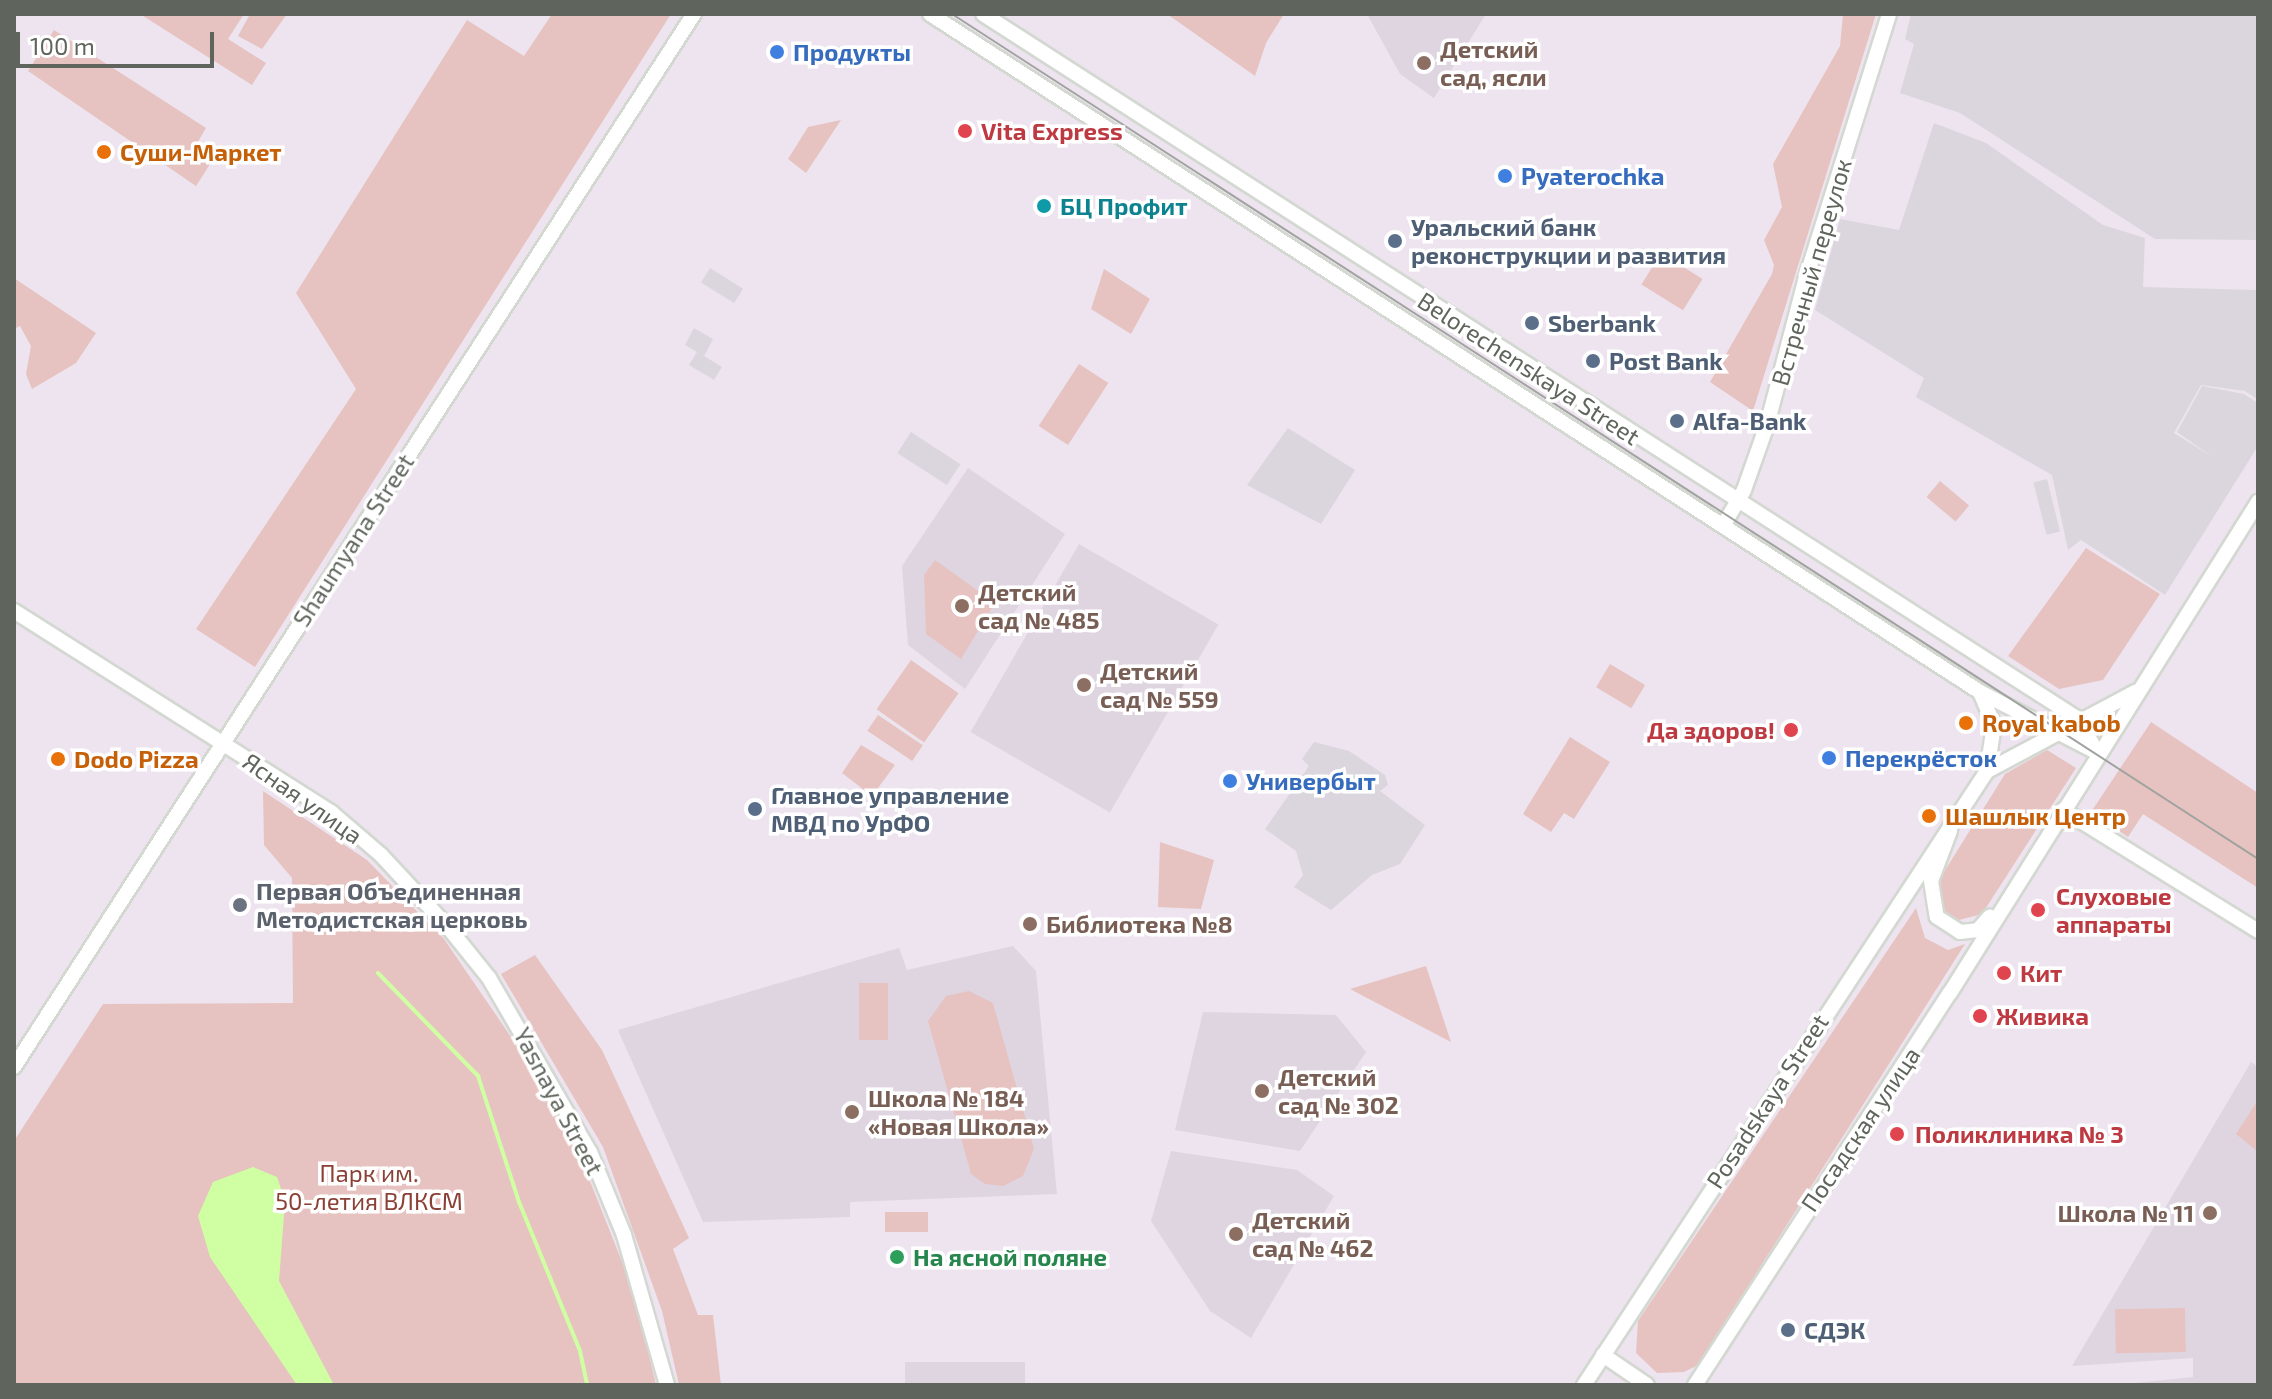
<!DOCTYPE html>
<html>
<head>
<meta charset="utf-8">
<style>
	body { margin:0 }
	#map { position:relative; width:2272px; height:1399px; overflow:hidden; background:#ede4ef; font-family:"Exo 2",sans-serif }
	div>[style] { position:absolute }
	.industrial>* { inset:0; background:#dbd6dd; transform-origin:0 0 }
	.education>* { inset:0; background:#dfd5e1; transform-origin:0 0 }
	.green>* { inset:0; background:#e6c3c0; transform-origin:0 0 }
	.water>* { inset:0; background:#d0ffa3 }
	.stream>* { height:4px; margin:-2px; padding:0 2px; transform-origin:2px; border-radius:2px; background:#d0ffa3 }
	.roads { filter:drop-shadow(2px 0 #d3d8d1) drop-shadow(-2px 0 #d3d8d1) drop-shadow(0 2px #d3d8d1) drop-shadow(0 -2px #d3d8d1) }
	.minor>* { height:14px; margin:-7px; padding:0 7px; transform-origin:7px; border-radius:7px; background:#fff }
	.tram>* { height:2px; margin:-1px; padding:0 1px; transform-origin:1px; border-radius:1px; background:#a1a3a0 }
	.dots>* { width:22px; height:22px; translate:-50% -50%; box-sizing:border-box; border:4px solid #fff; border-radius:50% }
	span { translate:-50% -50%; white-space:nowrap; text-align:center; line-height:1.15; -webkit-text-stroke:7px #fff; paint-order:stroke }
	.education-label { font-size:24px; color:#785e54; font-weight:700 }
	.left { translate:0 -50%; text-align:left }
	.right { translate:-100% -50%; text-align:right }
	.shop-label { font-size:24px; color:#366cbe; font-weight:700 }
	.health-label { font-size:24px; color:#be3a42; font-weight:700 }
	.food-label { font-size:24px; color:#c56008; font-weight:700 }
	.culture-label { font-size:24px; color:#0d838f; font-weight:700 }
	.service-label { font-size:24px; color:#4e5e75; font-weight:700 }
	.street-label { font-size:24px; color:#5f655c }
	.worship-label { font-size:24px; color:#5b616d; font-weight:700 }
	.park-label { font-size:24px; color:#8a4035 }
	.leisure-label { font-size:24px; color:#27864d; font-weight:700 }
	.frame { position:absolute; inset:0; border:16px solid #5f655c; pointer-events:none }
	.scale { position:absolute; left:16px; top:32px; width:198px; height:36px; box-sizing:border-box; border:4px solid #5f655c; border-top:0; padding-left:10px; font-size:24px; line-height:28px; white-space:nowrap; color:#5f655c; -webkit-text-stroke:6px #fff; paint-order:stroke }
</style>
</head>
<body>
<div id="map">
	<div class="industrial">
		<i style="clip-path:polygon(1911px 14px,2258px 14px,2258px 240px,2155px 239px,1960px 113px,1900px 93px,1914px 44px,1905px 39px)"></i>
		<i style="clip-path:polygon(1934px 123px,1986px 143px,2103px 225px,2145px 238px,2143px 287px,2258px 290px,2258px 400px,2245px 391px,2201px 385px,2174px 433px,2211px 456px,2177px 432px,2202px 386px,2244px 394px,2258px 403px,2258px 446px,2165px 595px,2081px 540px,2068px 550px,2052px 475px,1916px 397px,1924px 378px,1815px 310px,1840px 219px,1899px 230px)"></i>
		<i style="left:710px;top:268px;width:39px;height:17px;rotate:32deg"></i>
		<i style="clip-path:polygon(694px 328px,713px 339px,704px 356px,722px 367px,714px 380px,689px 365px,697px 352px,685px 345px)"></i>
		<i style="clip-path:polygon(1288px 428px,1355px 470px,1321px 524px,1247px 485px)"></i>
		<i style="left:911px;top:432px;width:59px;height:25px;rotate:33deg"></i>
		<i style="left:2047px;top:479px;width:54px;height:14px;rotate:76deg"></i>
		<i style="clip-path:polygon(1314px 742px,1349px 751px,1385px 775px,1388px 785px,1380px 791px,1425px 825px,1400px 864px,1372px 875px,1331px 910px,1294px 887px,1303px 875px,1296px 851px,1265px 829px,1309px 766px,1302px 759px)"></i>
	</div>
	<div class="education">
		<i style="clip-path:polygon(1367px 14px,1486px 14px,1434px 98px,1400px 74px)"></i>
		<i style="clip-path:polygon(968px 468px,1065px 534px,965px 689px,908px 645px,902px 566px)"></i>
		<i style="left:1079px;top:544px;width:161px;height:217px;rotate:30deg"></i>
		<i style="clip-path:polygon(1013px 946px,1036px 971px,1057px 1194px,850px 1202px,850px 1217px,703px 1222px,618px 1030px,899px 948px,907px 970px)"></i>
		<i style="clip-path:polygon(1203px 1012px,1336px 1015px,1366px 1052px,1300px 1151px,1175px 1130px)"></i>
		<i style="clip-path:polygon(2251px 1062px,2258px 1067px,2258px 1385px,2116px 1385px,2193px 1377px,2193px 1358px,2072px 1366px)"></i>
		<i style="clip-path:polygon(1171px 1151px,1297px 1170px,1334px 1196px,1251px 1338px,1210px 1311px,1151px 1221px)"></i>
		<i style="left:905px;top:1362px;width:120px;height:23px"></i>
	</div>
	<div class="green">
		<i style="clip-path:polygon(140px 14px,244px 14px,228px 39px,266px 63px,252px 85px)"></i>
		<i style="clip-path:polygon(250px 14px,287px 14px,262px 49px,238px 36px)"></i>
		<i style="clip-path:polygon(552px 14px,671px 14px,255px 667px,196px 629px,356px 389px,296px 293px,467px 20px,524px 56px)"></i>
		<i style="clip-path:polygon(1167px 14px,1284px 14px,1266px 43px,1255px 76px)"></i>
		<i style="clip-path:polygon(1843px 14px,1876px 14px,1753px 411px,1710px 382px,1772px 274px,1774px 265px,1764px 240px,1782px 207px,1773px 164px,1840px 46px)"></i>
		<i style="clip-path:polygon(54px 30px,206px 128px,196px 145px,214px 158px,196px 186px,28px 71px)"></i>
		<i style="clip-path:polygon(841px 120px,806px 173px,788px 159px,808px 127px)"></i>
		<i style="left:1661px;top:253px;width:49px;height:37px;rotate:32deg"></i>
		<i style="clip-path:polygon(1104px 269px,1150px 299px,1131px 334px,1091px 309px)"></i>
		<i style="clip-path:polygon(14px 278px,96px 333px,76px 363px,32px 389px,26px 374px,31px 346px,20px 326px,14px 329px)"></i>
		<i style="left:1079px;top:364px;width:35px;height:74px;rotate:33deg"></i>
		<i style="left:1940px;top:481px;width:38px;height:21px;rotate:40deg"></i>
		<i style="clip-path:polygon(2086px 548px,2160px 594px,2103px 680px,2059px 689px,2008px 656px)"></i>
		<i style="clip-path:polygon(935px 560px,995px 603px,961px 659px,926px 634px,924px 575px)"></i>
		<i style="left:911px;top:660px;width:58px;height:60px;rotate:35deg"></i>
		<i style="left:1610px;top:664px;width:41px;height:27px;rotate:31deg"></i>
		<i style="left:878px;top:715px;width:54px;height:19px;rotate:34deg"></i>
		<i style="clip-path:polygon(2151px 722px,2258px 793px,2258px 888px,2143px 814px,2128px 837px,2091px 812px)"></i>
		<i style="clip-path:polygon(1570px 737px,1610px 762px,1574px 819px,1564px 813px,1551px 832px,1523px 814px)"></i>
		<i style="clip-path:polygon(861px 745px,895px 765px,872px 796px,842px 773px)"></i>
		<i style="clip-path:polygon(2047px 750px,2076px 768px,1982px 914px,1955px 921px,1940px 910px,1939px 880px,2005px 774px)"></i>
		<i style="clip-path:polygon(263px 791px,367px 860px,444px 939px,520px 1050px,582px 1161px,634px 1292px,656px 1385px,14px 1385px,14px 1141px,103px 1004px,293px 1003px,292px 878px,264px 845px)"></i>
		<i style="clip-path:polygon(1160px 842px,1214px 860px,1201px 909px,1158px 907px)"></i>
		<i style="clip-path:polygon(1916px 908px,1925px 938px,1948px 950px,1965px 944px,1698px 1365px,1684px 1372px,1657px 1373px,1636px 1353px,1638px 1321px)"></i>
		<i style="clip-path:polygon(535px 955px,602px 1050px,689px 1238px,673px 1249px,698px 1315px,713px 1315px,721px 1385px,679px 1385px,662px 1311px,603px 1147px,501px 974px)"></i>
		<i style="clip-path:polygon(1426px 966px,1451px 1042px,1350px 989px)"></i>
		<i style="left:888px;top:983px;width:57px;height:29px;rotate:90deg"></i>
		<i style="clip-path:polygon(969px 991px,993px 1003px,1034px 1149px,1023px 1176px,1003px 1186px,985px 1184px,971px 1174px,928px 1021px,946px 996px)"></i>
		<i style="clip-path:polygon(2258px 1100px,2258px 1152px,2236px 1134px)"></i>
		<i style="left:928px;top:1212px;width:20px;height:43px;rotate:90deg"></i>
		<i style="left:2185px;top:1308px;width:44px;height:70px;rotate:89deg"></i>
	</div>
	<div class="water">
		<i style="clip-path:polygon(253px 1167px,277px 1177px,285px 1201px,279px 1281px,334px 1385px,297px 1385px,210px 1257px,198px 1216px,213px 1182px)"></i>
	</div>
	<div class="stream">
		<i style="left:378px;top:973px;width:144px;rotate:45.8deg"></i>
		<i style="left:478px;top:1076px;width:133px;rotate:72deg"></i>
		<i style="left:519px;top:1202px;width:161px;rotate:67.7deg"></i>
		<i style="left:580px;top:1351px;width:35px;rotate:78deg"></i>
	</div>
	<div class="roads">
		<div class="minor">
			<i style="left:930px;top:14px;width:1250px;rotate:32.85deg"></i>
			<i style="left:1980px;top:692px;width:133px;rotate:27.3deg"></i>
			<i style="left:983px;top:14px;width:1302px;rotate:32.77deg"></i>
			<i style="left:1723px;top:526px;width:42px;rotate:-59.7deg"></i>
			<i style="left:1744px;top:490px;width:69px;rotate:-70.5deg"></i>
			<i style="left:1767px;top:425px;width:149px;rotate:-75.2deg"></i>
			<i style="left:1805px;top:281px;width:280px;rotate:-72.5deg"></i>
			<i style="left:14px;top:611px;width:375px;rotate:32.4deg"></i>
			<i style="left:331px;top:812px;width:66px;rotate:40.7deg"></i>
			<i style="left:381px;top:855px;width:98px;rotate:47.1deg"></i>
			<i style="left:448px;top:927px;width:65px;rotate:51.2deg"></i>
			<i style="left:489px;top:978px;width:201px;rotate:59.9deg"></i>
			<i style="left:590px;top:1152px;width:90px;rotate:67.7deg"></i>
			<i style="left:624px;top:1235px;width:156px;rotate:74deg"></i>
			<i style="left:2078px;top:719px;width:39px;rotate:60deg"></i>
			<i style="left:1987px;top:771px;width:168px;rotate:-28.1deg"></i>
			<i style="left:2063px;top:810px;width:229px;rotate:31.8deg"></i>
			<i style="left:1950px;top:831px;width:53px;rotate:110.8deg"></i>
			<i style="left:1931px;top:881px;width:36px;rotate:81deg"></i>
			<i style="left:1937px;top:917px;width:27px;rotate:33deg"></i>
			<i style="left:1960px;top:932px;width:18px;rotate:-6deg"></i>
			<i style="left:1978px;top:930px;width:18px;rotate:-49deg"></i>
			<i style="left:14px;top:1067px;width:1253px;rotate:-57.15deg"></i>
			<i style="left:1603px;top:1355px;width:53px;rotate:34.3deg"></i>
			<i style="left:1584px;top:1385px;width:734px;rotate:-56.72deg"></i>
			<i style="left:1987px;top:771px;width:47px;rotate:-81.3deg"></i>
			<i style="left:1994px;top:725px;width:36px;rotate:-113deg"></i>
			<i style="left:1695px;top:1385px;width:468px;rotate:-57deg"></i>
			<i style="left:1950px;top:993px;width:580px;rotate:-57.9deg"></i>
		</div>
	</div>
	<div class="tram">
		<i style="left:952px;top:14px;width:1556px;rotate:32.9deg"></i>
	</div>
	<div class="dots">
		<i style="left:777px;top:52px;background:#3f7fe0"></i>
		<i style="left:1424px;top:63px;background:#8d6e63"></i>
		<i style="left:965px;top:131px;background:#e0444e"></i>
		<i style="left:104px;top:152px;background:#e8710a"></i>
		<i style="left:1505px;top:176px;background:#3f7fe0"></i>
		<i style="left:1044px;top:206px;background:#0f9aa8"></i>
		<i style="left:1395px;top:241px;background:#5c6f8a"></i>
		<i style="left:1532px;top:323px;background:#5c6f8a"></i>
		<i style="left:1593px;top:361px;background:#5c6f8a"></i>
		<i style="left:1677px;top:421px;background:#5c6f8a"></i>
		<i style="left:962px;top:606px;background:#8d6e63"></i>
		<i style="left:1084px;top:685px;background:#8d6e63"></i>
		<i style="left:1966px;top:723px;background:#e8710a"></i>
		<i style="left:1791px;top:730px;background:#e0444e"></i>
		<i style="left:1829px;top:758px;background:#3f7fe0"></i>
		<i style="left:58px;top:759px;background:#e8710a"></i>
		<i style="left:1230px;top:781px;background:#3f7fe0"></i>
		<i style="left:755px;top:809px;background:#5c6f8a"></i>
		<i style="left:1929px;top:816px;background:#e8710a"></i>
		<i style="left:240px;top:905px;background:#6b7280"></i>
		<i style="left:2038px;top:910px;background:#e0444e"></i>
		<i style="left:1030px;top:924px;background:#8d6e63"></i>
		<i style="left:2004px;top:973px;background:#e0444e"></i>
		<i style="left:1980px;top:1016px;background:#e0444e"></i>
		<i style="left:1262px;top:1091px;background:#8d6e63"></i>
		<i style="left:852px;top:1112px;background:#8d6e63"></i>
		<i style="left:1897px;top:1134px;background:#e0444e"></i>
		<i style="left:2210px;top:1213px;background:#8d6e63"></i>
		<i style="left:1236px;top:1234px;background:#8d6e63"></i>
		<i style="left:897px;top:1257px;background:#2e9e5b"></i>
		<i style="left:1788px;top:1330px;background:#5c6f8a"></i>
	</div>
	<div class="education-label">
		<span class="left" style="left:1440px;top:63px">Детский<br>сад, ясли</span>
		<span class="left" style="left:978px;top:606px">Детский<br>сад № 485</span>
		<span class="left" style="left:1100px;top:685px">Детский<br>сад № 559</span>
		<span class="left" style="left:1046px;top:924px">Библиотека №8</span>
		<span class="left" style="left:1278px;top:1091px">Детский<br>сад № 302</span>
		<span class="left" style="left:868px;top:1112px">Школа № 184<br>«Новая Школа»</span>
		<span class="right" style="left:2194px;top:1213px">Школа № 11</span>
		<span class="left" style="left:1252px;top:1234px">Детский<br>сад № 462</span>
	</div>
	<div class="shop-label">
		<span class="left" style="left:793px;top:52px">Продукты</span>
		<span class="left" style="left:1521px;top:176px">Pyaterochka</span>
		<span class="left" style="left:1845px;top:758px">Перекрёсток</span>
		<span class="left" style="left:1246px;top:781px">Универбыт</span>
	</div>
	<div class="health-label">
		<span class="left" style="left:981px;top:131px">Vita Express</span>
		<span class="right" style="left:1775px;top:730px">Да здоров!</span>
		<span class="left" style="left:2056px;top:910px">Слуховые<br>аппараты</span>
		<span class="left" style="left:2020px;top:973px">Кит</span>
		<span class="left" style="left:1996px;top:1016px">Живика</span>
		<span class="left" style="left:1915px;top:1134px">Поликлиника № 3</span>
	</div>
	<div class="food-label">
		<span class="left" style="left:120px;top:152px">Суши-Маркет</span>
		<span class="left" style="left:1982px;top:723px">Royal kabob</span>
		<span class="left" style="left:74px;top:759px">Dodo Pizza</span>
		<span class="left" style="left:1945px;top:816px">Шашлык Центр</span>
	</div>
	<div class="culture-label">
		<span class="left" style="left:1060px;top:206px">БЦ Профит</span>
	</div>
	<div class="service-label">
		<span class="left" style="left:1411px;top:241px">Уральский банк<br>реконструкции и развития</span>
		<span class="left" style="left:1548px;top:323px">Sberbank</span>
		<span class="left" style="left:1609px;top:361px">Post Bank</span>
		<span class="left" style="left:1693px;top:421px">Alfa-Bank</span>
		<span class="left" style="left:771px;top:809px">Главное управление<br>МВД по УрФО</span>
		<span class="left" style="left:1804px;top:1330px">СДЭК</span>
	</div>
	<div class="street-label">
		<span style="left:1811px;top:272px;rotate:-74deg">Встречный переулок</span>
		<span style="left:1529px;top:368px;rotate:33deg">Belorechenskaya Street</span>
		<span style="left:353px;top:540px;rotate:-57deg">Shaumyana Street</span>
		<span style="left:303px;top:798px;rotate:35deg">Ясная улица</span>
		<span style="left:559px;top:1101px;rotate:62deg">Yasnaya Street</span>
		<span style="left:1767px;top:1101px;rotate:-57deg">Posadskaya Street</span>
		<span style="left:1860px;top:1129px;rotate:-56deg">Посадская улица</span>
	</div>
	<div class="worship-label">
		<span class="left" style="left:256px;top:905px">Первая Объединенная<br>Методистская церковь</span>
	</div>
	<div class="park-label">
		<span style="left:369px;top:1187px">Парк им.<br>50-летия ВЛКСМ</span>
	</div>
	<div class="leisure-label">
		<span class="left" style="left:913px;top:1257px">На ясной поляне</span>
	</div>
	<div class="frame"></div>
	<div class="scale">100 m</div>
</div>
</body>
</html>
